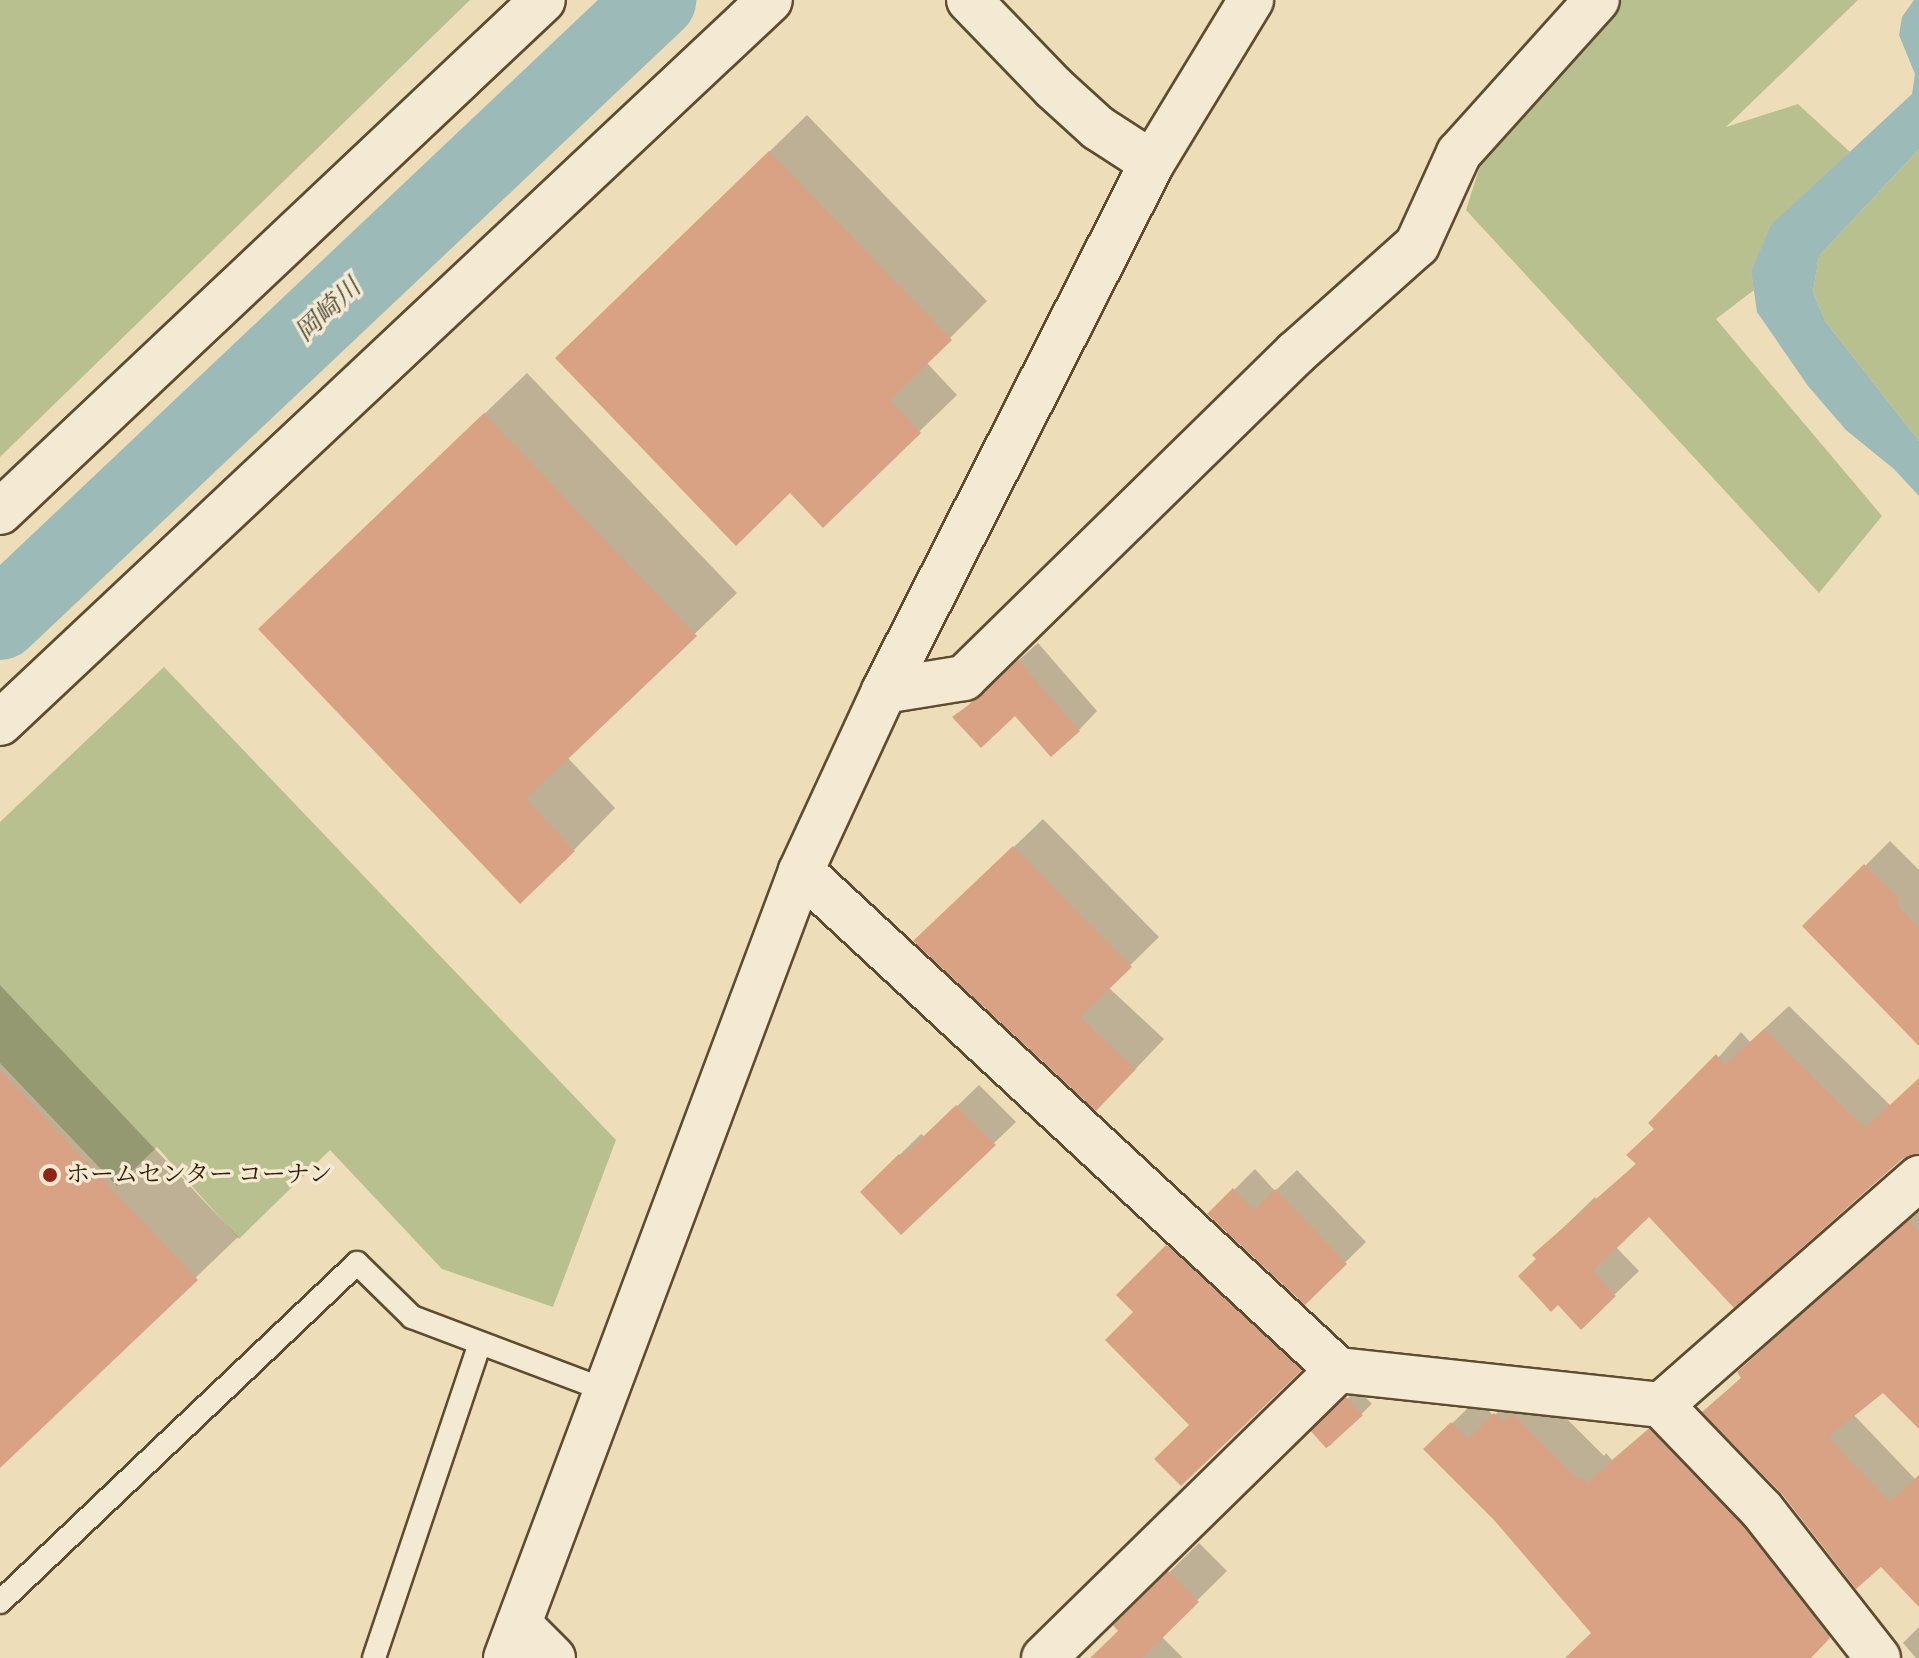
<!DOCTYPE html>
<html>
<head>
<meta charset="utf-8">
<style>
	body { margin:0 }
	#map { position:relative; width:1919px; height:1658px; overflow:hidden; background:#eeddb9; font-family:Alegreya,"Noto Serif JP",serif }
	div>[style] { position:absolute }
	.green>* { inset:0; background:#b9c08f }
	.water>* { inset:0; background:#9cbab7 }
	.shadow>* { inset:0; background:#0003; transform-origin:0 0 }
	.river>* { height:80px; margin:-40px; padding:0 40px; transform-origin:40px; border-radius:40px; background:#9cbab7 }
	.building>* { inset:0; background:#daa284; transform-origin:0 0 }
	.roads { filter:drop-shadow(2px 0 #5e4c2e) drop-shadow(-2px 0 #5e4c2e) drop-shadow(0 2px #5e4c2e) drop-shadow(0 -2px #5e4c2e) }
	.lane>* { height:22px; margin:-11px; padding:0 11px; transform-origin:11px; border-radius:11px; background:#f4e9d2 }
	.street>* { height:44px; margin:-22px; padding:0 22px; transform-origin:22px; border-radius:22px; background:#f4e9d2 }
	.secondary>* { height:44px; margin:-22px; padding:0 22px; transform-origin:22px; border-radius:22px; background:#f4e9d2 }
	.dots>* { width:22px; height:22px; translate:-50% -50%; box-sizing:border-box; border:4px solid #f4e9d2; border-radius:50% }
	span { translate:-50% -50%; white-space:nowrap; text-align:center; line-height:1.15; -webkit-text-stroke:7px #f4e9d2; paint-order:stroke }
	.poi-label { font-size:24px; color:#2e1b00 }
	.left { translate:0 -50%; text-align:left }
	.water-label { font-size:26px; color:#4f4b37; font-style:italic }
</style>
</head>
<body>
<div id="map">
	<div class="green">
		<i style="clip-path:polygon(0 0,470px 0,0 457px)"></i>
		<i style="clip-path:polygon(1622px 0,1858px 0,1726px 127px,1798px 104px,1850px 152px,1772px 225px,1751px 271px,1754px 290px,1716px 319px,1882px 516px,1819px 593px,1466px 210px,1484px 153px)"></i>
		<i style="clip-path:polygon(1919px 149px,1919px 441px,1825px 321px,1813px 292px,1819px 256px)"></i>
		<i style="clip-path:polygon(164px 667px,616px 1140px,553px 1307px,442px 1269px,330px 1150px,239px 1239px,157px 1147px,117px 1186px,0 1063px,0 822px)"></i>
	</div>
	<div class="water">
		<i style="clip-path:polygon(1914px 0,1919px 0,1919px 149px,1819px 256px,1813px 292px,1825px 321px,1919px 441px,1919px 496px,1894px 469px,1846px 430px,1808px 386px,1757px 312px,1751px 271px,1771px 225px,1912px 94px,1915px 74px,1899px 35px,1902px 17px)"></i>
	</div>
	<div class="shadow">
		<i style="clip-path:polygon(807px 115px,987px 301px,926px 362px,957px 395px,823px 525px,790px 491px,594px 322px)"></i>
		<i style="clip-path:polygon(527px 373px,737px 593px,567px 757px,615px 808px,574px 850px,303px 588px)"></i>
		<i style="clip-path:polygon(1038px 643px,1097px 711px,1079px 730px,1015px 713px,955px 717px)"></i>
		<i style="clip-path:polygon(1043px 819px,1159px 937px,1108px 987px,1164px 1039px,1125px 1080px,945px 913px)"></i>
		<i style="clip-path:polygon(1890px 841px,1919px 870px,1919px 1043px,1805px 926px)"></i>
		<i style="clip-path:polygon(0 985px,238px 1237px,0 1465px)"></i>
		<i style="clip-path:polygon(1789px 1006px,1891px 1106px,1919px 1079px,1919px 1152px,1649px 1214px,1616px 1247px,1639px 1271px,1581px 1327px,1535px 1255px,1595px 1197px,1597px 1200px,1637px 1163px,1656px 1128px,1741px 1032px,1750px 1042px)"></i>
		<i style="clip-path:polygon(979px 1085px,1016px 1122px,901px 1232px,862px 1192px,921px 1134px,925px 1137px)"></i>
		<i style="clip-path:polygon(1255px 1169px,1275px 1191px,1297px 1170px,1366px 1242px,1305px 1302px,1210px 1214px)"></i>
		<i style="clip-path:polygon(1919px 1211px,1919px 1426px,1883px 1390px,1853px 1414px,1915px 1479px,1919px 1475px,1919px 1604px,1881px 1564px,1783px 1493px,1705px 1412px,1743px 1376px,1739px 1372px,1763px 1348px)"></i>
		<i style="clip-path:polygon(1196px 1218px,1328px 1341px,1300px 1369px,1191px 1425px,1136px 1312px,1118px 1295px)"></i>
		<i style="left:1357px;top:1389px;width:21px;height:60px;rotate:45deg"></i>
		<i style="clip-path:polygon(1520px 1390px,1539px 1391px,1604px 1456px,1606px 1453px,1612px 1460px,1675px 1406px,1854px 1612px,1808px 1658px,1567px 1658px,1594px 1632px,1496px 1519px,1426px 1449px,1477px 1399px,1494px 1416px)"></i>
		<i style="clip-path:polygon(1199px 1543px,1227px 1571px,1161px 1636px,1183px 1658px,1092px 1658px,1121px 1630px,1116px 1625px)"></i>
		<i style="clip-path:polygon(1919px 1627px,1919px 1658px,1916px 1658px,1903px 1643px)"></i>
	</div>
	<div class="river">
		<i style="left:0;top:620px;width:903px;rotate:-43.38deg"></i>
	</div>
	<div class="building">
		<i style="clip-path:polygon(769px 151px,952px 340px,890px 400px,921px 433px,823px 528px,790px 493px,736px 546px,555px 358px)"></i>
		<i style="clip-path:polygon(484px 413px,697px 636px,526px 799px,575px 851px,520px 904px,258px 629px)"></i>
		<i style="clip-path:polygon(1018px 660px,1080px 731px,1051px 757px,1015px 716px,981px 748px,952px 717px,981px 696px)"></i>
		<i style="clip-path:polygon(1013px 846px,1132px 967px,1080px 1017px,1136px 1069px,1096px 1111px,913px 941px)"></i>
		<i style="clip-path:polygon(1864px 864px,1900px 899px,1896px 904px,1919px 927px,1919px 1046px,1802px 926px)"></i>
		<i style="clip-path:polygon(1764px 1029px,1865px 1128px,1919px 1078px,1919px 1154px,1902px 1159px,1734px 1308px,1649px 1217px,1593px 1271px,1616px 1296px,1581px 1330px,1558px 1305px,1551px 1312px,1518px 1276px,1536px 1259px,1532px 1255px,1636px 1164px,1626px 1155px,1654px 1129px,1648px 1123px,1716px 1054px,1725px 1065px)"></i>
		<i style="clip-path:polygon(0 1070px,198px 1280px,0 1468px)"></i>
		<i style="clip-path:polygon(956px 1105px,996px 1145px,901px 1235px,860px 1192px,899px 1154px,902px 1157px)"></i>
		<i style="clip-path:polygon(1233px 1188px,1254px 1210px,1275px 1189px,1347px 1264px,1305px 1305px,1207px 1214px)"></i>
		<i style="clip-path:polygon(1909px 1220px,1919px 1231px,1919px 1429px,1883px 1393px,1828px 1437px,1890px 1502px,1919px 1475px,1919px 1607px,1881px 1567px,1856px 1589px,1782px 1494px,1702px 1412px,1741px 1378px,1737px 1372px)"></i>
		<i style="clip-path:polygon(1166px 1245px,1302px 1370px,1181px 1486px,1154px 1459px,1189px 1425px,1105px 1340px,1133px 1312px,1116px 1295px)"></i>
		<i style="left:1346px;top:1397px;width:25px;height:49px;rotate:48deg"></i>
		<i style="clip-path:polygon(1494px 1413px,1502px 1421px,1513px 1414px,1578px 1479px,1581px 1476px,1587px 1483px,1649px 1429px,1743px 1526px,1830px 1638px,1811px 1658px,1565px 1658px,1591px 1633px,1494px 1520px,1423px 1449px,1451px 1422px,1468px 1439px)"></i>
		<i style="clip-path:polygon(1168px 1571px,1199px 1602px,1142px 1658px,1090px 1658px,1118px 1631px,1113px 1625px)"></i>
	</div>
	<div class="roads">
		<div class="lane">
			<i style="left:0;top:1602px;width:492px;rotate:-43.5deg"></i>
			<i style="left:357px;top:1263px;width:77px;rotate:44.5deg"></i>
			<i style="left:412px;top:1317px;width:206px;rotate:20.7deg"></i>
			<i style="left:374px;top:1658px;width:332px;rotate:-71.4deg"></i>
		</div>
		<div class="street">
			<i style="left:0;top:512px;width:746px;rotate:-43.32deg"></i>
			<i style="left:884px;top:691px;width:81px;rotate:-9.2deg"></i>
			<i style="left:964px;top:678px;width:465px;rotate:-44.4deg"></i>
			<i style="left:1296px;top:353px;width:162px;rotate:-41.8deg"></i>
			<i style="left:1417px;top:245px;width:101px;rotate:-65.5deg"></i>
			<i style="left:1459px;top:153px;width:206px;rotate:-48deg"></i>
			<i style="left:0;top:723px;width:1056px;rotate:-43.2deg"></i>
			<i style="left:801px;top:871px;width:733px;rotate:42.9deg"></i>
			<i style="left:1338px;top:1370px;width:325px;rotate:6.2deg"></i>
			<i style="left:1661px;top:1405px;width:146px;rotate:46.1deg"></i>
			<i style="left:1762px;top:1510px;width:188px;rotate:51.9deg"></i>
			<i style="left:1661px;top:1405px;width:344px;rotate:-41.3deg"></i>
			<i style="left:519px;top:1624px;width:48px;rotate:45deg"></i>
			<i style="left:1044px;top:1658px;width:412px;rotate:-44.4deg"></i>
		</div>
		<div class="secondary">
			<i style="left:969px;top:0;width:122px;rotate:46deg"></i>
			<i style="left:1054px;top:88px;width:59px;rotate:42.3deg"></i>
			<i style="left:1098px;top:128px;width:64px;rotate:32.9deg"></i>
			<i style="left:506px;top:1658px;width:840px;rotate:-69.45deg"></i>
			<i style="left:801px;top:871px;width:198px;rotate:-65.2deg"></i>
			<i style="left:884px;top:691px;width:592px;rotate:-63.09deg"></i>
			<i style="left:1152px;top:163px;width:191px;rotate:-58.7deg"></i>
		</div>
	</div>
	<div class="dots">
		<i style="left:50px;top:1175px;background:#8f2418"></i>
	</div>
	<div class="poi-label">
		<span class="left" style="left:66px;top:1175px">ホームセンター コーナン</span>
	</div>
	<div class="water-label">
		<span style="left:328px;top:310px;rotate:-43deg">岡崎川</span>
	</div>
</div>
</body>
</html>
